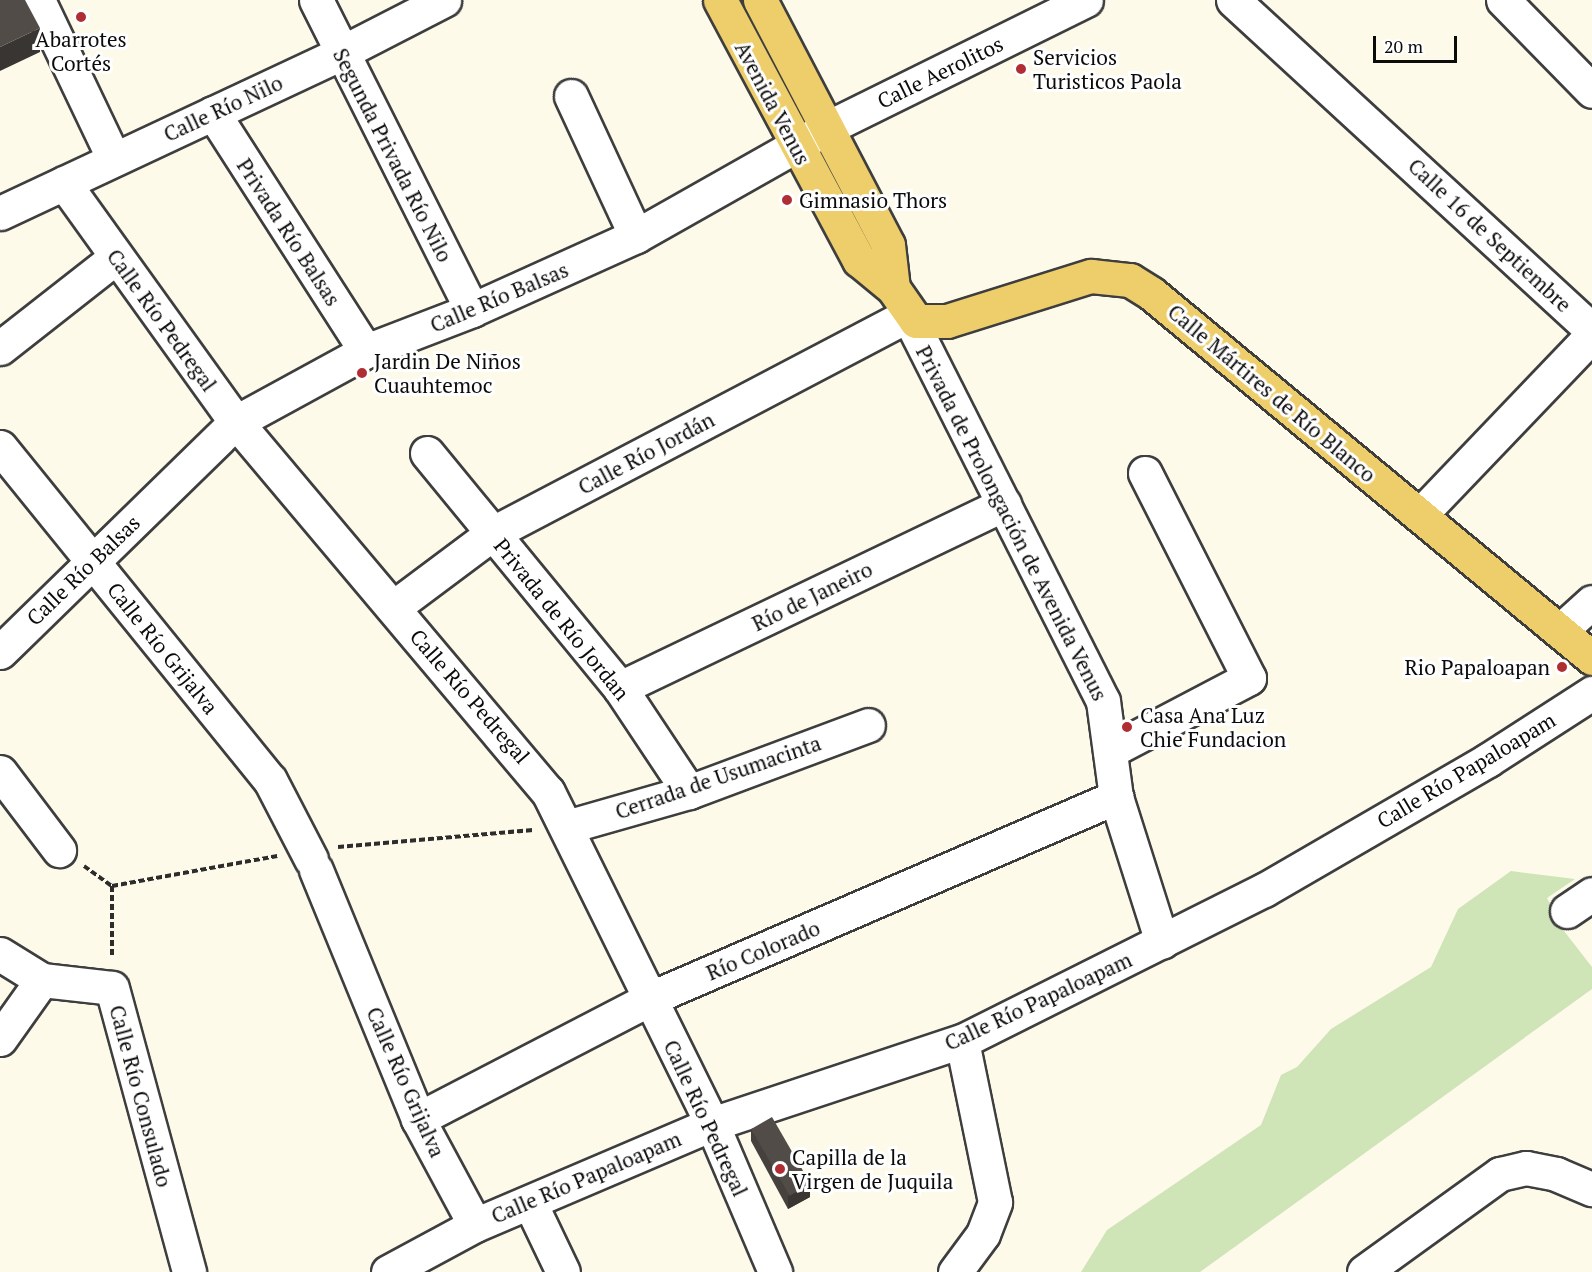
<!DOCTYPE html>
<html>
<head>
<meta charset="utf-8">
<style>
	body { margin:0 }
	#map { position:relative; width:1592px; height:1272px; overflow:hidden; background:#fdfaea; font-family:"PT Serif",serif }
	div>[style] { position:absolute }
	.green>* { inset:0; background:#cfe4b7 }
	.path>* { height:4px; margin-top:-2px; transform-origin:0; background:repeating-linear-gradient(90deg,#2d2d2d 0 6px,transparent 0 9px) }
	.roads { filter:drop-shadow(2px 0 #3e3e3e) drop-shadow(-2px 0 #3e3e3e) drop-shadow(0 2px #3e3e3e) drop-shadow(0 -2px #3e3e3e) }
	.minor>* { height:33px; margin:-16.5px; padding:0 16.5px; transform-origin:16.5px; border-radius:16.5px; background:#fff }
	.major>* { height:33px; margin:-16.5px; padding:0 16.5px; transform-origin:16.5px; border-radius:16.5px; background:#eece6a }
	.wall>* { inset:0; background:#47413e }
	.shaded-wall>* { inset:0; background:#393532 }
	.building>* { inset:0; background:#524c48; transform-origin:0 0 }
	.dots>* { width:16px; height:16px; translate:-50% -50%; box-sizing:border-box; border:3px solid #fff; border-radius:50% }
	span { translate:-50% -50%; white-space:nowrap; text-align:center; line-height:1.15; -webkit-text-stroke:6px #fff; paint-order:stroke }
	.poi-label { font-size:21px; color:#0b0b0b }
	.left { translate:0 -50%; text-align:left }
	.right { translate:-100% -50%; text-align:right }
	.street-label { font-size:21px; color:#0b0b0b }
	.scale { position:absolute; left:1373px; top:36px; width:84px; height:27px; box-sizing:border-box; border:3px solid #0b0b0b; border-top:0; padding-left:8px; font-size:18px; line-height:21px; white-space:nowrap; color:#0b0b0b; -webkit-text-stroke:4px #fff; paint-order:stroke }
</style>
</head>
<body>
<div id="map">
	<div class="green">
		<i style="clip-path:polygon(1511px 871px,1575px 879px,1547px 898px,1564px 931px,1592px 967px,1592px 989px,1200px 1272px,1081px 1272px,1107px 1230px,1261px 1125px,1281px 1075px,1297px 1067px,1331px 1029px,1431px 967px,1458px 909px)"></i>
	</div>
	<div class="path">
		<i style="left:338px;top:847px;width:196px;rotate:-5deg"></i>
		<i style="left:84px;top:866px;width:34px;rotate:36deg"></i>
		<i style="left:112px;top:886px;width:72px;rotate:90deg"></i>
		<i style="left:112px;top:886px;width:168px;rotate:-10.3deg"></i>
	</div>
	<div class="roads">
		<div class="minor">
			<i style="left:38px;top:0;width:176px;rotate:64.5deg"></i>
			<i style="left:316px;top:0;width:347px;rotate:63.3deg"></i>
			<i style="left:1233px;top:0;width:488px;rotate:42.6deg"></i>
			<i style="left:1503px;top:0;width:127px;rotate:45.6deg"></i>
			<i style="left:571px;top:96px;width:154px;rotate:65.1deg"></i>
			<i style="left:213px;top:113px;width:283px;rotate:57.3deg"></i>
			<i style="left:64px;top:183px;width:294px;rotate:54.3deg"></i>
			<i style="left:236px;top:422px;width:484px;rotate:49.9deg"></i>
			<i style="left:548px;top:792px;width:370px;rotate:63.7deg"></i>
			<i style="left:712px;top:1124px;width:161px;rotate:66.9deg"></i>
			<i style="left:0;top:213px;width:377px;rotate:-25.1deg"></i>
			<i style="left:341px;top:53px;width:116px;rotate:-27.2deg"></i>
			<i style="left:0;top:348px;width:147px;rotate:-38.1deg"></i>
			<i style="left:0;top:447px;width:429px;rotate:51deg"></i>
			<i style="left:270px;top:780px;width:89px;rotate:62.6deg"></i>
			<i style="left:427px;top:453px;width:304px;rotate:50.6deg"></i>
			<i style="left:620px;top:688px;width:125px;rotate:56.4deg"></i>
			<i style="left:1420px;top:515px;width:249px;rotate:-46.3deg"></i>
			<i style="left:394px;top:607px;width:124px;rotate:-36.8deg"></i>
			<i style="left:493px;top:533px;width:469px;rotate:-27.7deg"></i>
			<i style="left:908px;top:315px;width:432px;rotate:63.2deg"></i>
			<i style="left:1103px;top:701px;width:97px;rotate:82.3deg"></i>
			<i style="left:1116px;top:797px;width:152px;rotate:72.4deg"></i>
			<i style="left:1560px;top:631px;width:43px;rotate:-42.2deg"></i>
			<i style="left:0;top:652px;width:330px;rotate:-44.3deg"></i>
			<i style="left:236px;top:422px;width:148px;rotate:-28.6deg"></i>
			<i style="left:366px;top:351px;width:114px;rotate:-21.1deg"></i>
			<i style="left:472px;top:310px;width:180px;rotate:-24.3deg"></i>
			<i style="left:636px;top:236px;width:217px;rotate:-29.5deg"></i>
			<i style="left:825px;top:129px;width:291px;rotate:-26.3deg"></i>
			<i style="left:620px;top:688px;width:426px;rotate:-25.6deg"></i>
			<i style="left:1110px;top:751px;width:157px;rotate:-27.7deg"></i>
			<i style="left:1249px;top:678px;width:230px;rotate:-116.9deg"></i>
			<i style="left:0;top:772px;width:98px;rotate:52.9deg"></i>
			<i style="left:566px;top:827px;width:128px;rotate:-15.9deg"></i>
			<i style="left:689px;top:792px;width:191px;rotate:-20.5deg"></i>
			<i style="left:316px;top:870px;width:269px;rotate:67.7deg"></i>
			<i style="left:418px;top:1119px;width:120px;rotate:61.7deg"></i>
			<i style="left:1567px;top:911px;width:30px;rotate:-34deg"></i>
			<i style="left:0;top:954px;width:49px;rotate:31.8deg"></i>
			<i style="left:42px;top:980px;width:70px;rotate:6.5deg"></i>
			<i style="left:112px;top:988px;width:294px;rotate:74.8deg"></i>
			<i style="left:0;top:1039px;width:72px;rotate:-54.6deg"></i>
			<i style="left:418px;top:1119px;width:263px;rotate:-27.4deg"></i>
			<i style="left:651px;top:998px;width:507px;rotate:-23.38deg"></i>
			<i style="left:530px;top:1203px;width:76px;rotate:64.4deg"></i>
			<i style="left:388px;top:1272px;width:99px;rotate:-28.4deg"></i>
			<i style="left:475px;top:1225px;width:258px;rotate:-23.1deg"></i>
			<i style="left:712px;top:1124px;width:263px;rotate:-18.4deg"></i>
			<i style="left:962px;top:1041px;width:338px;rotate:-26.6deg"></i>
			<i style="left:1264px;top:890px;width:259px;rotate:-30.1deg"></i>
			<i style="left:1488px;top:760px;width:124px;rotate:-32.8deg"></i>
			<i style="left:955px;top:1272px;width:47px;rotate:-53.6deg"></i>
			<i style="left:983px;top:1234px;width:34px;rotate:-69deg"></i>
			<i style="left:995px;top:1202px;width:164px;rotate:-101.6deg"></i>
			<i style="left:1364px;top:1272px;width:168px;rotate:-35.8deg"></i>
			<i style="left:1500px;top:1174px;width:27px;rotate:-13deg"></i>
			<i style="left:1526px;top:1168px;width:31px;rotate:11deg"></i>
			<i style="left:1556px;top:1174px;width:39px;rotate:23deg"></i>
		</div>
		<div class="major">
			<i style="left:720px;top:0;width:295px;rotate:61.9deg"></i>
			<i style="left:859px;top:260px;width:44px;rotate:39.5deg"></i>
			<i style="left:893px;top:288px;width:40px;rotate:55.1deg"></i>
			<i style="left:916px;top:321px;width:31px"></i>
			<i style="left:947px;top:321px;width:151px;rotate:-17.4deg"></i>
			<i style="left:1091px;top:276px;width:39px;rotate:6deg"></i>
			<i style="left:1130px;top:280px;width:26px;rotate:32deg"></i>
			<i style="left:1152px;top:294px;width:571px;rotate:39.6deg"></i>
			<i style="left:760px;top:0;width:276px;rotate:62.4deg"></i>
			<i style="left:888px;top:245px;width:43px;rotate:83.4deg"></i>
		</div>
	</div>
	<div class="wall">
		<i style="clip-path:polygon(751px 1129px,810px 1197px,788px 1209px,751px 1141px)"></i>
	</div>
	<div class="shaded-wall">
		<i style="clip-path:polygon(40px 28px,40px 52px,0 71px,0 47px)"></i>
		<i style="clip-path:polygon(810px 1184px,810px 1197px,788px 1209px,788px 1196px)"></i>
	</div>
	<div class="building">
		<i style="clip-path:polygon(0 0,25px 0,40px 28px,0 47px)"></i>
		<i style="left:772px;top:1117px;width:77px;height:24px;rotate:60deg"></i>
	</div>
	<div class="dots">
		<i style="left:81px;top:17px;background:#af2e34"></i>
		<i style="left:1021px;top:69px;background:#af2e34"></i>
		<i style="left:787px;top:200px;background:#af2e34"></i>
		<i style="left:362px;top:373px;background:#af2e34"></i>
		<i style="left:1562px;top:667px;background:#af2e34"></i>
		<i style="left:1127px;top:727px;background:#af2e34"></i>
		<i style="left:780px;top:1169px;background:#af2e34"></i>
	</div>
	<div class="poi-label">
		<span style="left:81px;top:51px">Abarrotes<br>Cortés</span>
		<span class="left" style="left:1033px;top:69px">Servicios<br>Turisticos Paola</span>
		<span class="left" style="left:799px;top:200px">Gimnasio Thors</span>
		<span class="left" style="left:374px;top:373px">Jardin De Niños<br>Cuauhtemoc</span>
		<span class="right" style="left:1550px;top:667px">Rio Papaloapan</span>
		<span class="left" style="left:1140px;top:727px">Casa Ana Luz<br>Chie Fundacion</span>
		<span class="left" style="left:792px;top:1169px">Capilla de la<br>Virgen de Juquila</span>
	</div>
	<div class="street-label">
		<span style="left:940px;top:72px;rotate:-26deg">Calle Aerolitos</span>
		<span style="left:773px;top:103px;rotate:62deg">Avenida Venus</span>
		<span style="left:223px;top:108px;rotate:-25deg">Calle Río Nilo</span>
		<span style="left:393px;top:155px;rotate:63deg">Segunda Privada Río Nilo</span>
		<span style="left:289px;top:232px;rotate:57deg">Privada Río Balsas</span>
		<span style="left:1490px;top:235px;rotate:43deg">Calle 16 de Septiembre</span>
		<span style="left:499px;top:297px;rotate:-23deg">Calle Río Balsas</span>
		<span style="left:162px;top:320px;rotate:54deg">Calle Río Pedregal</span>
		<span style="left:1272px;top:393px;rotate:40deg">Calle Mártires de Río Blanco</span>
		<span style="left:646px;top:453px;rotate:-28deg">Calle Río Jordán</span>
		<span style="left:1012px;top:523px;rotate:63deg">Privada de Prolongación de Avenida Venus</span>
		<span style="left:83px;top:570px;rotate:-44deg">Calle Río Balsas</span>
		<span style="left:812px;top:596px;rotate:-26deg">Río de Janeiro</span>
		<span style="left:562px;top:619px;rotate:51deg">Privada de Río Jordan</span>
		<span style="left:163px;top:648px;rotate:51deg">Calle Río Grijalva</span>
		<span style="left:470px;top:696px;rotate:49deg">Calle Río Pedregal</span>
		<span style="left:1466px;top:770px;rotate:-31deg">Calle Río Papaloapam</span>
		<span style="left:718px;top:777px;rotate:-19deg">Cerrada de Usumacinta</span>
		<span style="left:763px;top:950px;rotate:-23deg">Río Colorado</span>
		<span style="left:1038px;top:1001px;rotate:-25deg">Calle Río Papaloapam</span>
		<span style="left:406px;top:1082px;rotate:66deg">Calle Río Grijalva</span>
		<span style="left:141px;top:1096px;rotate:75deg">Calle Río Consulado</span>
		<span style="left:706px;top:1118px;rotate:65deg">Calle Río Pedregal</span>
		<span style="left:586px;top:1177px;rotate:-23deg">Calle Río Papaloapam</span>
	</div>
	<div class="scale">20 m</div>
</div>
</body>
</html>
